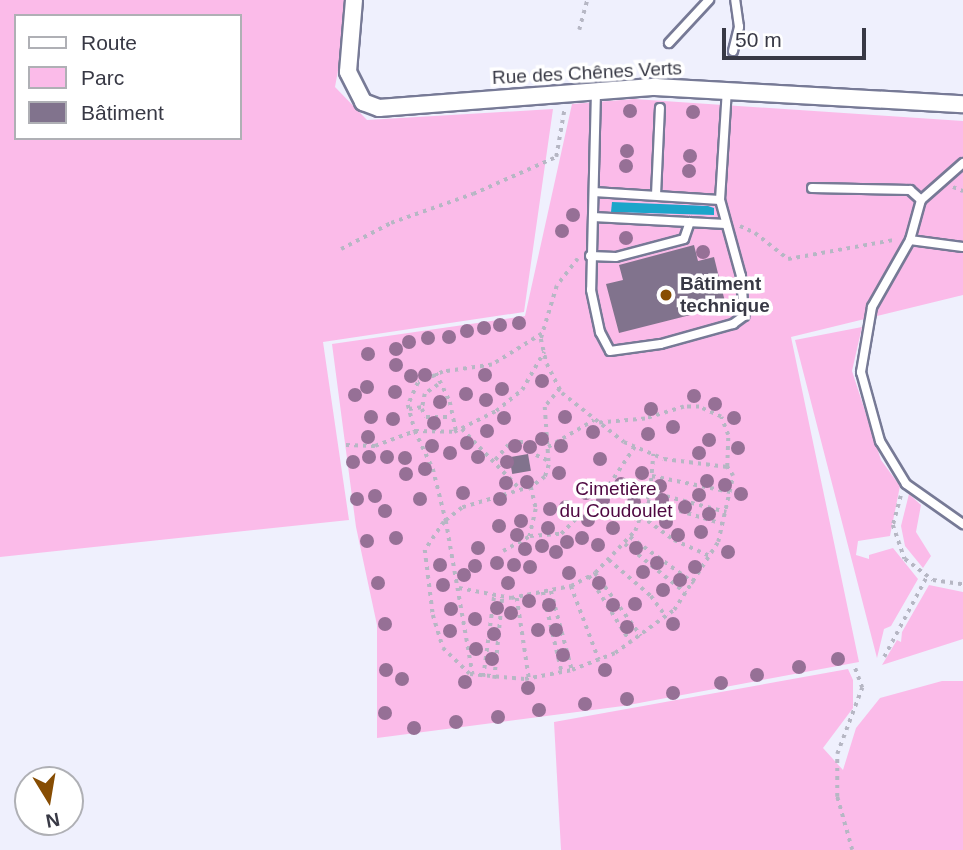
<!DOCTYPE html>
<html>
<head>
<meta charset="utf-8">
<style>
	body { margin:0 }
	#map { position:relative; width:963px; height:850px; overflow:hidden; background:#eff0fd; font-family:Helvetica,sans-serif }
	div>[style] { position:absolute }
	.green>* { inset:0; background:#fbbbe9 }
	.water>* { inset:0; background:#1ca5ca }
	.building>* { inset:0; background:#81738d; transform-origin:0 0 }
	.path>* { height:3.5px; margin-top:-1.75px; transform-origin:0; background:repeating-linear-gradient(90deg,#b6b7c4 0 3.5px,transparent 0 8.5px) }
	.roads { filter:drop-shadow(2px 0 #777a96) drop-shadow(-2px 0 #777a96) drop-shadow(0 2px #777a96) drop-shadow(0 -2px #777a96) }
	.service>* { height:8px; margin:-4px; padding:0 4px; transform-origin:4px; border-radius:4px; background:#fff }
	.minor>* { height:16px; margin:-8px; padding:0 8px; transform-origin:8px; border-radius:8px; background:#fff }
	.trees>* { width:14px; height:14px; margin:-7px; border-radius:50%; background:#967096 }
	.dots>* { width:19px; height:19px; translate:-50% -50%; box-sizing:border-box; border:4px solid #fff; border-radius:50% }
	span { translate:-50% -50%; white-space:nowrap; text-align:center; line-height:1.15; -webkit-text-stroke:7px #fff; paint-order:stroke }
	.street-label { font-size:19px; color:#383945 }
	.poi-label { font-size:19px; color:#383945; font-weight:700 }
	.left { translate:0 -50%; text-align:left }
	.park-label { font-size:19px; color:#4e0741 }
	.legend { position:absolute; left:14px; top:14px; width:228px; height:126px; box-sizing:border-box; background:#fff; border:2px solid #afb0b5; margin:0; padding:9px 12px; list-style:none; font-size:21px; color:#383945 }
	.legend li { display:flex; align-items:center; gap:14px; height:35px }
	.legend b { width:35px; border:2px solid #afb0b5 }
	.north { position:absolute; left:14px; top:766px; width:70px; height:70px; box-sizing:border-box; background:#fff; border:2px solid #afb0b5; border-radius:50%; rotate:169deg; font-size:19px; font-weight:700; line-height:28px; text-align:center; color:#383945 }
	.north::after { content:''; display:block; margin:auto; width:24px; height:32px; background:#874d03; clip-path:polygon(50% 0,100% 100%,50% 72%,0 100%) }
	.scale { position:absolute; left:722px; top:28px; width:144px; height:32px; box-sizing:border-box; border:4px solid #383945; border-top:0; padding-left:9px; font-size:21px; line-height:24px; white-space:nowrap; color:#383945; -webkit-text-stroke:5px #fff; paint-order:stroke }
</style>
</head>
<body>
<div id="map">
	<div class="green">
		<i style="clip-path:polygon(evenodd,0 0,346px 0,350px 5px,335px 87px,367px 120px,553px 109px,524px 312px,323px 342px,349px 520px,0 557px,0 0,16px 16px,240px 16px,240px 138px,16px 138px,16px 16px)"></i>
		<i style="clip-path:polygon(634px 99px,963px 121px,963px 295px,791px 337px,859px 662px,623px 706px,377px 738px,377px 625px,356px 527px,332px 344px,525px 316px,572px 104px)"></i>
		<i style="clip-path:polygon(862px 327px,852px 371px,881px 460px,900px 486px,890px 536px,858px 541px,856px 555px,869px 559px,869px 555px,893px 548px,918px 579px,891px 626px,884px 629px,877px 658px,795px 340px)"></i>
		<i style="clip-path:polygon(909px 494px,921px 505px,916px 532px,931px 556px,923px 568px,905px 546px,901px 526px)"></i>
		<i style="clip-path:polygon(929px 585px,963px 592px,963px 639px,882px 665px,897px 640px,901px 642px,902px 632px)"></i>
		<i style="clip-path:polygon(848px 669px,853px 680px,853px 708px,823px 748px,843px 770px,856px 728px,880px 698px,942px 681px,963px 681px,963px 850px,561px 850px,554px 722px)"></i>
	</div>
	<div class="water">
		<i style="clip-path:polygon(612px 202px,708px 206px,714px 208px,714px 215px,611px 212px)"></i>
	</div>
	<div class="building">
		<i style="clip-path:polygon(694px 245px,698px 261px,714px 257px,726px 306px,619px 333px,606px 284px,623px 280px,619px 265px)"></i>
		<i style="left:528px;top:454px;width:17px;height:19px;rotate:80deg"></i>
	</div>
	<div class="path">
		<i style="left:579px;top:30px;width:31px;rotate:-75deg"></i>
		<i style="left:953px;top:187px;width:11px;rotate:22deg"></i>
		<i style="left:740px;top:226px;width:17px;rotate:25deg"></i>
		<i style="left:755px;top:233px;width:42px;rotate:38.2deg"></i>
		<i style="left:788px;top:259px;width:108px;rotate:-10.2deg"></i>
		<i style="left:341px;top:249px;width:56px;rotate:-27.5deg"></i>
		<i style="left:391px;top:223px;width:87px;rotate:-19.5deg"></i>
		<i style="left:473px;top:194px;width:91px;rotate:-24deg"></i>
		<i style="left:556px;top:157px;width:47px;rotate:-80.1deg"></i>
		<i style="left:578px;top:259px;width:34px;rotate:128deg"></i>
		<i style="left:557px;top:286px;width:55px;rotate:106.8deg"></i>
		<i style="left:541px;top:339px;width:26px;rotate:77deg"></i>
		<i style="left:547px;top:364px;width:33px;rotate:63deg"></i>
		<i style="left:562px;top:393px;width:79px;rotate:38.3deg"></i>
		<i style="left:624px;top:442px;width:43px;rotate:23deg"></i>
		<i style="left:664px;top:459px;width:64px;rotate:7.2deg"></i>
		<i style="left:542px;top:334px;width:59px;rotate:148.2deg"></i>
		<i style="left:492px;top:365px;width:49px;rotate:171.9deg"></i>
		<i style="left:443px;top:372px;width:27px;rotate:156deg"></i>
		<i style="left:418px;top:383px;width:24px;rotate:114deg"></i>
		<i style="left:408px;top:405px;width:27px;rotate:75deg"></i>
		<i style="left:415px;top:431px;width:39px;rotate:1deg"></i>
		<i style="left:454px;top:432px;width:47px;rotate:-26.6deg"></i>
		<i style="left:496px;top:411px;width:33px;rotate:-39deg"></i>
		<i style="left:522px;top:390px;width:44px;rotate:-59.9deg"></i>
		<i style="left:436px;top:373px;width:32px;rotate:64deg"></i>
		<i style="left:450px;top:402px;width:30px;rotate:78deg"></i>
		<i style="left:438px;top:385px;width:16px;rotate:145deg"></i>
		<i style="left:425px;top:394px;width:15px;rotate:101deg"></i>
		<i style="left:422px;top:409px;width:9px;rotate:63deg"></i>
		<i style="left:426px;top:417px;width:25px"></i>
		<i style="left:560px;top:389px;width:23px;rotate:130deg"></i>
		<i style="left:545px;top:407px;width:58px;rotate:86.1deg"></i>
		<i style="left:549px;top:465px;width:13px;rotate:108deg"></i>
		<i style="left:545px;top:477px;width:17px;rotate:144deg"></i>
		<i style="left:531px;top:487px;width:72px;rotate:163.1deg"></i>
		<i style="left:462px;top:508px;width:23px;rotate:142deg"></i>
		<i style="left:444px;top:522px;width:34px;rotate:124deg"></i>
		<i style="left:425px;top:550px;width:65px;rotate:83deg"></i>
		<i style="left:433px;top:615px;width:34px;rotate:73deg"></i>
		<i style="left:443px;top:648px;width:37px;rotate:44deg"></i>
		<i style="left:470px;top:674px;width:55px;rotate:5.2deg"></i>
		<i style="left:525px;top:679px;width:48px;rotate:-10.8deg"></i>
		<i style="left:572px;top:670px;width:46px;rotate:-21.6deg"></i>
		<i style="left:615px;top:653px;width:73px;rotate:-36.1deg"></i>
		<i style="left:674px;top:610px;width:81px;rotate:-57.1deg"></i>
		<i style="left:718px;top:542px;width:68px;rotate:-77.2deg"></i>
		<i style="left:733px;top:476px;width:11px;rotate:-124deg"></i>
		<i style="left:727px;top:467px;width:32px;rotate:-88deg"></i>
		<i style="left:728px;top:435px;width:19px;rotate:-111deg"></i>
		<i style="left:721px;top:417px;width:24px;rotate:-156deg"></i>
		<i style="left:699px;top:407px;width:15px;rotate:180deg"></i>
		<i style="left:684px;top:407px;width:41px;rotate:162.9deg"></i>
		<i style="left:645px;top:419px;width:46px;rotate:175deg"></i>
		<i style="left:409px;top:409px;width:14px;rotate:-8deg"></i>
		<i style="left:462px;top:429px;width:83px;rotate:46deg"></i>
		<i style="left:346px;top:445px;width:29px;rotate:2deg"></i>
		<i style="left:375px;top:446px;width:43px;rotate:-20.6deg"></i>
		<i style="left:415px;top:431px;width:42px;rotate:64.7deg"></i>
		<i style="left:433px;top:469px;width:54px;rotate:76deg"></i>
		<i style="left:446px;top:521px;width:156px;rotate:80.1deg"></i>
		<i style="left:548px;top:447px;width:53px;rotate:-30.4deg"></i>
		<i style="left:495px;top:460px;width:20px;rotate:-49deg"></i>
		<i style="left:508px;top:445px;width:11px;rotate:-15deg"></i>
		<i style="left:519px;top:442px;width:8px"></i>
		<i style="left:527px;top:442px;width:16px;rotate:55deg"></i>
		<i style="left:536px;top:455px;width:14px;rotate:25deg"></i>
		<i style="left:652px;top:476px;width:80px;rotate:11.6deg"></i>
		<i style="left:531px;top:487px;width:23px;rotate:77deg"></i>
		<i style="left:536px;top:509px;width:28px;rotate:103deg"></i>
		<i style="left:530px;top:536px;width:31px;rotate:-4deg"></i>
		<i style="left:561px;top:534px;width:69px;rotate:-45.6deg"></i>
		<i style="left:609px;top:485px;width:47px;rotate:-56.3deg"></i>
		<i style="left:650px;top:492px;width:79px;rotate:14.7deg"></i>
		<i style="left:901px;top:496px;width:30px;rotate:105deg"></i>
		<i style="left:893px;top:525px;width:36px;rotate:71deg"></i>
		<i style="left:905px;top:559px;width:35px;rotate:37deg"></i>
		<i style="left:933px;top:580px;width:30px;rotate:8deg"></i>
		<i style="left:647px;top:501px;width:79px;rotate:16.8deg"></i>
		<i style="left:641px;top:516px;width:41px;rotate:36deg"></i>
		<i style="left:674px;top:540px;width:39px;rotate:24deg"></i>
		<i style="left:630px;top:537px;width:79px;rotate:35.7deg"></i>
		<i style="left:625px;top:544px;width:78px;rotate:38.8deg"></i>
		<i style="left:503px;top:551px;width:31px;rotate:-29deg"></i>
		<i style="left:609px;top:560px;width:55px;rotate:40.6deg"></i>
		<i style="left:651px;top:596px;width:26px;rotate:54deg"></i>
		<i style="left:595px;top:573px;width:78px;rotate:53.9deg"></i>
		<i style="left:589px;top:576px;width:79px;rotate:57.9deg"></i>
		<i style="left:571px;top:586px;width:79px;rotate:69.3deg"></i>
		<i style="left:459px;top:588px;width:53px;rotate:10.9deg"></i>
		<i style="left:511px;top:598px;width:61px;rotate:-11.3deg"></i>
		<i style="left:571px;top:586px;width:27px;rotate:-28deg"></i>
		<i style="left:595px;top:573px;width:58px;rotate:-46.4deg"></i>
		<i style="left:635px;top:531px;width:44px;rotate:-69.9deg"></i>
		<i style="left:650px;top:490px;width:36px;rotate:-85deg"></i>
		<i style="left:551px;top:591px;width:82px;rotate:75.1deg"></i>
		<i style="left:543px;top:592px;width:83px;rotate:76.8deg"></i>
		<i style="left:517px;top:598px;width:81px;rotate:81.5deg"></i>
		<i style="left:884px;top:657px;width:92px;rotate:-62deg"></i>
		<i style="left:483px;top:677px;width:82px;rotate:-82.3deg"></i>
		<i style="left:494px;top:679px;width:82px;rotate:-84.4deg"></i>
		<i style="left:852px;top:850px;width:55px;rotate:-105.8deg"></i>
		<i style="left:837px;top:797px;width:43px;rotate:-90deg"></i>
		<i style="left:837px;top:754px;width:71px;rotate:-69.3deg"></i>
		<i style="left:862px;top:688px;width:23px;rotate:-110deg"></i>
	</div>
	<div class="roads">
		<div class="service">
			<i style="left:669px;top:43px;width:59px;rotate:-47.1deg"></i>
			<i style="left:733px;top:51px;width:25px;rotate:-76deg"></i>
			<i style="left:739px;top:27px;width:27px;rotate:-98deg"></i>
			<i style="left:596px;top:91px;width:199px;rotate:91.4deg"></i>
			<i style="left:591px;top:290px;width:43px;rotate:77.9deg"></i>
			<i style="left:600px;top:332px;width:21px;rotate:62deg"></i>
			<i style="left:610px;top:351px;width:51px;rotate:-7.8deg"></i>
			<i style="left:661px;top:344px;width:75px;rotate:-15.5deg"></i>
			<i style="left:733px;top:324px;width:14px;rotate:-36deg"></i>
			<i style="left:744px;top:316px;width:40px;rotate:-94.3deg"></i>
			<i style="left:741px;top:276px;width:79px;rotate:-105.4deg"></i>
			<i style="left:963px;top:163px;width:56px;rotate:138.6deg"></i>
			<i style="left:921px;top:200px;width:41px;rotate:105.4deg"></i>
			<i style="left:910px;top:240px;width:77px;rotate:119.6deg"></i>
			<i style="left:872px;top:307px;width:66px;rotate:99.6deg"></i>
			<i style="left:861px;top:372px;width:72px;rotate:74.6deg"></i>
			<i style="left:880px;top:441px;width:50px;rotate:58.8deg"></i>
			<i style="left:906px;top:484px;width:70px;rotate:35.1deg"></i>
			<i style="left:812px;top:188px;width:98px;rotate:1.2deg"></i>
			<i style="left:910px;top:190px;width:15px;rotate:42deg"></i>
			<i style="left:594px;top:192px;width:126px;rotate:3.6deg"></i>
			<i style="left:720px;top:200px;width:110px;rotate:-86.4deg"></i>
			<i style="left:656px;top:195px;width:87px;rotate:-87.4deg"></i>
			<i style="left:593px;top:217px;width:133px;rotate:3deg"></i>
			<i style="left:910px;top:240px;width:53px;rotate:7.5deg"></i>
			<i style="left:590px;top:256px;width:26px;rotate:2deg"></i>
			<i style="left:616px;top:257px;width:70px;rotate:-14.8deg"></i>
			<i style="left:684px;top:239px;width:18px;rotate:-71deg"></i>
		</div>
		<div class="minor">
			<i style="left:354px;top:0;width:72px;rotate:94.8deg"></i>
			<i style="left:348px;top:72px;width:34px;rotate:63deg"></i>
			<i style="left:363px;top:102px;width:17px;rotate:21deg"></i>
			<i style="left:379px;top:108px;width:277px;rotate:-4.4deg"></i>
			<i style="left:655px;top:87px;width:308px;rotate:3.2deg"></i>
		</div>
	</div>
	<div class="trees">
		<i style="left:630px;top:111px"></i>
		<i style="left:693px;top:112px"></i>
		<i style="left:627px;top:151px"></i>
		<i style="left:690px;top:156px"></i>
		<i style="left:626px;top:166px"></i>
		<i style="left:689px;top:171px"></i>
		<i style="left:573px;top:215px"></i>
		<i style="left:562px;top:231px"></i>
		<i style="left:626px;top:238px"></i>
		<i style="left:703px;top:252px"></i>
		<i style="left:519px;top:323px"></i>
		<i style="left:500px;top:325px"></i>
		<i style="left:484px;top:328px"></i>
		<i style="left:467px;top:331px"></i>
		<i style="left:449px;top:337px"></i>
		<i style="left:428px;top:338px"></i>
		<i style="left:409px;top:342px"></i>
		<i style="left:396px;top:349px"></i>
		<i style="left:368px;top:354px"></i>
		<i style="left:396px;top:365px"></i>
		<i style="left:425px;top:375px"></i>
		<i style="left:485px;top:375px"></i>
		<i style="left:411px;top:376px"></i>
		<i style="left:542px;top:381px"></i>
		<i style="left:367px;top:387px"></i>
		<i style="left:502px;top:389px"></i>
		<i style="left:395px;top:392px"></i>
		<i style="left:466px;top:394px"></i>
		<i style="left:355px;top:395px"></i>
		<i style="left:694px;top:396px"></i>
		<i style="left:486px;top:400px"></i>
		<i style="left:440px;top:402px"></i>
		<i style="left:715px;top:404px"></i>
		<i style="left:651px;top:409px"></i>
		<i style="left:371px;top:417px"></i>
		<i style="left:565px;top:417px"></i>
		<i style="left:504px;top:418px"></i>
		<i style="left:734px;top:418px"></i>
		<i style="left:393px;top:419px"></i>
		<i style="left:434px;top:423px"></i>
		<i style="left:673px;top:427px"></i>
		<i style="left:487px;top:431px"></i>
		<i style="left:593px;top:432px"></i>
		<i style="left:648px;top:434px"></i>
		<i style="left:368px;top:437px"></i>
		<i style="left:542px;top:439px"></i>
		<i style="left:709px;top:440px"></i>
		<i style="left:467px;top:443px"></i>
		<i style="left:432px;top:446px"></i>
		<i style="left:515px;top:446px"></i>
		<i style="left:561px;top:446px"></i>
		<i style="left:530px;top:447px"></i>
		<i style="left:738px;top:448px"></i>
		<i style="left:450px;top:453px"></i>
		<i style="left:699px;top:453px"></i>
		<i style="left:369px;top:457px"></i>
		<i style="left:387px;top:457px"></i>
		<i style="left:478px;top:457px"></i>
		<i style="left:405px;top:458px"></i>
		<i style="left:600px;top:459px"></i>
		<i style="left:353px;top:462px"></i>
		<i style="left:507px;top:462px"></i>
		<i style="left:425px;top:469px"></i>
		<i style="left:559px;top:473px"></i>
		<i style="left:642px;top:473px"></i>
		<i style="left:406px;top:474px"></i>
		<i style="left:707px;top:481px"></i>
		<i style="left:527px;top:482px"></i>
		<i style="left:506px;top:483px"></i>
		<i style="left:621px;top:484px"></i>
		<i style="left:725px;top:485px"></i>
		<i style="left:660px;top:486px"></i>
		<i style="left:463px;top:493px"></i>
		<i style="left:586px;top:493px"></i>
		<i style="left:741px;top:494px"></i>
		<i style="left:699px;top:495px"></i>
		<i style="left:375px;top:496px"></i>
		<i style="left:357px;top:499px"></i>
		<i style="left:420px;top:499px"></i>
		<i style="left:500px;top:499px"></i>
		<i style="left:603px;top:500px"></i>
		<i style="left:662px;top:500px"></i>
		<i style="left:634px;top:502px"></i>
		<i style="left:566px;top:507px"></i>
		<i style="left:685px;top:507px"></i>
		<i style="left:550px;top:509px"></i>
		<i style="left:385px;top:511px"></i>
		<i style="left:620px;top:513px"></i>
		<i style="left:709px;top:514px"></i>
		<i style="left:588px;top:520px"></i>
		<i style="left:521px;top:521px"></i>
		<i style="left:666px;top:522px"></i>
		<i style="left:499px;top:526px"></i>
		<i style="left:548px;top:528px"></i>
		<i style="left:613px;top:528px"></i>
		<i style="left:701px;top:532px"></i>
		<i style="left:517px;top:535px"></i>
		<i style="left:678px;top:535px"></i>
		<i style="left:396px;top:538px"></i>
		<i style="left:582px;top:538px"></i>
		<i style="left:367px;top:541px"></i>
		<i style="left:567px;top:542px"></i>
		<i style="left:598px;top:545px"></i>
		<i style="left:542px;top:546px"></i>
		<i style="left:478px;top:548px"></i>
		<i style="left:636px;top:548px"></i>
		<i style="left:525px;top:549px"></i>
		<i style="left:556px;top:552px"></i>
		<i style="left:728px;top:552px"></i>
		<i style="left:497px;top:563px"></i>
		<i style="left:657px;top:563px"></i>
		<i style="left:440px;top:565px"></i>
		<i style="left:514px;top:565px"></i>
		<i style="left:475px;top:566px"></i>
		<i style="left:530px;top:567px"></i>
		<i style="left:695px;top:567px"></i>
		<i style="left:643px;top:572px"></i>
		<i style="left:569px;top:573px"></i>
		<i style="left:464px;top:575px"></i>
		<i style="left:680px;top:580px"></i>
		<i style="left:378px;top:583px"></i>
		<i style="left:508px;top:583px"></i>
		<i style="left:599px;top:583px"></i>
		<i style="left:443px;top:585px"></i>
		<i style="left:663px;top:590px"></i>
		<i style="left:529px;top:601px"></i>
		<i style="left:635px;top:604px"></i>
		<i style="left:549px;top:605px"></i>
		<i style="left:613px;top:605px"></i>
		<i style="left:497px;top:608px"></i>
		<i style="left:451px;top:609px"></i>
		<i style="left:511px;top:613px"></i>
		<i style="left:475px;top:619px"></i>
		<i style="left:385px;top:624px"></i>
		<i style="left:673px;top:624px"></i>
		<i style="left:627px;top:627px"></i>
		<i style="left:538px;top:630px"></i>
		<i style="left:556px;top:630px"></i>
		<i style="left:450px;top:631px"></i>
		<i style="left:494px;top:634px"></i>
		<i style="left:476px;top:649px"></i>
		<i style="left:563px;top:655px"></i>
		<i style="left:492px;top:659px"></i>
		<i style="left:838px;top:659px"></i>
		<i style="left:799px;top:667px"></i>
		<i style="left:386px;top:670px"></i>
		<i style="left:605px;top:670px"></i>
		<i style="left:757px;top:675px"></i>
		<i style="left:402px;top:679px"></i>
		<i style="left:465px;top:682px"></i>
		<i style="left:721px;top:683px"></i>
		<i style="left:528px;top:688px"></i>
		<i style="left:673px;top:693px"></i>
		<i style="left:627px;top:699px"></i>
		<i style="left:585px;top:704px"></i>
		<i style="left:539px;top:710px"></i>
		<i style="left:385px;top:713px"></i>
		<i style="left:498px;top:717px"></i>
		<i style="left:456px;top:722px"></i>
		<i style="left:414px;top:728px"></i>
	</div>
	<div class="dots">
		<i style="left:666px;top:295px;background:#874d03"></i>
	</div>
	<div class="street-label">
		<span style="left:587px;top:73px;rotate:-3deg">Rue des Chênes Verts</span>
	</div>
	<div class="poi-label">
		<span class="left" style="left:680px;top:295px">Bâtiment<br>technique</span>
	</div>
	<div class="park-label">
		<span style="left:616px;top:500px">Cimetière<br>du Coudoulet</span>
	</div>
	<ul class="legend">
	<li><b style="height:9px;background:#fff"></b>Route</li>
	<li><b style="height:19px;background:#fbbbe9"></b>Parc</li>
	<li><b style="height:19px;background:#81738d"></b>Bâtiment</li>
	</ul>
	<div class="north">N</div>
	<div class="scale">50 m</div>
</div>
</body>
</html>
